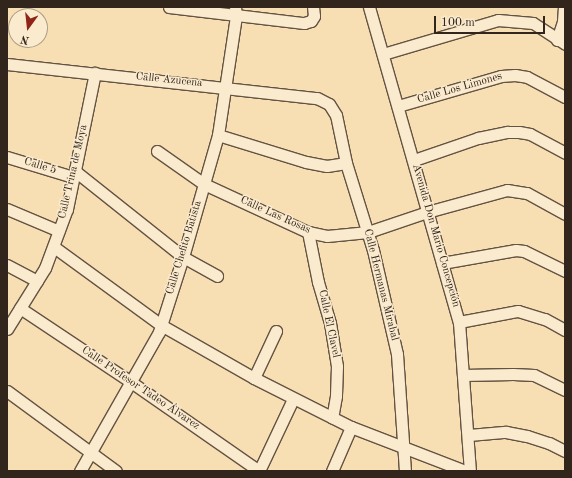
<!DOCTYPE html>
<html>
<head>
<meta charset="utf-8">
<style>
	body { margin:0 }
	#map { position:relative; width:572px; height:478px; overflow:hidden; background:#f8deb3; font-family:"Old Standard TT",serif }
	div>[style] { position:absolute }
	.roads { filter:drop-shadow(1px 0 #635342) drop-shadow(-1px 0 #635342) drop-shadow(0 1px #635342) drop-shadow(0 -1px #635342) }
	.minor>* { height:11px; margin:-5.5px; padding:0 5.5px; transform-origin:5.5px; border-radius:5.5px; background:#faeace }
	span { translate:-50% -50%; white-space:nowrap; text-align:center; line-height:1.15; -webkit-text-stroke:3px #faeace; paint-order:stroke }
	.street-label { font-size:11px; color:#31251c }
	.frame { position:absolute; inset:0; border:8px solid #31251c; pointer-events:none }
	.north { position:absolute; left:8px; top:8px; width:40px; height:40px; box-sizing:border-box; background:#faeace; border:1px solid #aa9b87; border-radius:50%; rotate:195deg; font-size:11px; font-weight:700; line-height:16px; text-align:center; color:#31251c }
	.north::after { content:''; display:block; margin:auto; width:14px; height:18px; background:#8f2418; clip-path:polygon(50% 0,100% 100%,50% 72%,0 100%) }
	.scale { position:absolute; left:434px; top:16px; width:111px; height:18px; box-sizing:border-box; border:2px solid #31251c; border-top:0; padding-left:5px; font-size:12px; line-height:14px; white-space:nowrap; color:#31251c; -webkit-text-stroke:3px #faeace; paint-order:stroke }
</style>
</head>
<body>
<div id="map">
	<div class="roads">
		<div class="minor">
			<i style="left:169px;top:7px;width:136px;rotate:6.8deg"></i>
			<i style="left:304px;top:23px;width:7px;rotate:-16deg"></i>
			<i style="left:311px;top:21px;width:6px;rotate:-59deg"></i>
			<i style="left:314px;top:16px;width:9px;rotate:-96deg"></i>
			<i style="left:369px;top:7px;width:328px;rotate:74.1deg"></i>
			<i style="left:459px;top:322px;width:149px;rotate:85.8deg"></i>
			<i style="left:557px;top:40px;width:20px;rotate:-72deg"></i>
			<i style="left:563px;top:21px;width:14px;rotate:-86deg"></i>
			<i style="left:383px;top:54px;width:120px;rotate:-16.5deg"></i>
			<i style="left:498px;top:20px;width:35px;rotate:5deg"></i>
			<i style="left:533px;top:23px;width:38px;rotate:33deg"></i>
			<i style="left:7px;top:64px;width:312px;rotate:6.3deg"></i>
			<i style="left:317px;top:98px;width:13px;rotate:27deg"></i>
			<i style="left:329px;top:104px;width:13px;rotate:58deg"></i>
			<i style="left:336px;top:115px;width:49px;rotate:78.2deg"></i>
			<i style="left:346px;top:163px;width:91px;rotate:72.8deg"></i>
			<i style="left:373px;top:250px;width:107px;rotate:77deg"></i>
			<i style="left:397px;top:354px;width:117px;rotate:86.1deg"></i>
			<i style="left:398px;top:106px;width:107px;rotate:-16.2deg"></i>
			<i style="left:501px;top:76px;width:14px;rotate:-4deg"></i>
			<i style="left:515px;top:75px;width:12px;rotate:9deg"></i>
			<i style="left:527px;top:77px;width:43px;rotate:27.8deg"></i>
			<i style="left:218px;top:135px;width:92px;rotate:17.1deg"></i>
			<i style="left:306px;top:162px;width:21px;rotate:11deg"></i>
			<i style="left:327px;top:166px;width:19px;rotate:-9deg"></i>
			<i style="left:157px;top:151px;width:57px;rotate:35.1deg"></i>
			<i style="left:204px;top:184px;width:115px;rotate:24.8deg"></i>
			<i style="left:308px;top:232px;width:19px;rotate:12deg"></i>
			<i style="left:327px;top:236px;width:41px;rotate:-5.6deg"></i>
			<i style="left:368px;top:232px;width:62px;rotate:-18.7deg"></i>
			<i style="left:427px;top:212px;width:83px;rotate:-15.4deg"></i>
			<i style="left:507px;top:190px;width:20px;rotate:9deg"></i>
			<i style="left:527px;top:193px;width:43px;rotate:28.9deg"></i>
			<i style="left:7px;top:157px;width:69px;rotate:16.9deg"></i>
			<i style="left:414px;top:160px;width:68px;rotate:-19deg"></i>
			<i style="left:478px;top:138px;width:30px;rotate:-12deg"></i>
			<i style="left:507px;top:132px;width:12px"></i>
			<i style="left:519px;top:132px;width:11px;rotate:10deg"></i>
			<i style="left:530px;top:134px;width:40px;rotate:28deg"></i>
			<i style="left:75px;top:171px;width:138px;rotate:38.5deg"></i>
			<i style="left:183px;top:257px;width:39px;rotate:29deg"></i>
			<i style="left:7px;top:209px;width:56px;rotate:22.9deg"></i>
			<i style="left:308px;top:232px;width:51px;rotate:78.7deg"></i>
			<i style="left:318px;top:282px;width:43px;rotate:73.7deg"></i>
			<i style="left:330px;top:323px;width:44px;rotate:80.8deg"></i>
			<i style="left:337px;top:366px;width:30px;rotate:92deg"></i>
			<i style="left:336px;top:396px;width:22px;rotate:100deg"></i>
			<i style="left:54px;top:247px;width:132px;rotate:36.1deg"></i>
			<i style="left:161px;top:325px;width:107px;rotate:29.7deg"></i>
			<i style="left:254px;top:378px;width:109px;rotate:26.8deg"></i>
			<i style="left:351px;top:427px;width:122px;rotate:21.1deg"></i>
			<i style="left:442px;top:263px;width:75px;rotate:-10deg"></i>
			<i style="left:516px;top:250px;width:8px;rotate:7deg"></i>
			<i style="left:524px;top:251px;width:46px;rotate:26deg"></i>
			<i style="left:7px;top:265px;width:34px;rotate:28deg"></i>
			<i style="left:20px;top:308px;width:133px;rotate:33.7deg"></i>
			<i style="left:131px;top:382px;width:156px;rotate:34.8deg"></i>
			<i style="left:459px;top:322px;width:60px;rotate:-10.6deg"></i>
			<i style="left:518px;top:311px;width:28px;rotate:17deg"></i>
			<i style="left:545px;top:319px;width:23px;rotate:29deg"></i>
			<i style="left:7px;top:329px;width:72px;rotate:-58.1deg"></i>
			<i style="left:45px;top:268px;width:63px;rotate:-69.6deg"></i>
			<i style="left:67px;top:209px;width:139px;rotate:-78.4deg"></i>
			<i style="left:463px;top:375px;width:50px;rotate:-1.1deg"></i>
			<i style="left:513px;top:374px;width:21px;rotate:3deg"></i>
			<i style="left:534px;top:375px;width:34px;rotate:26deg"></i>
			<i style="left:254px;top:378px;width:52px;rotate:-64.9deg"></i>
			<i style="left:7px;top:391px;width:135px;rotate:36.3deg"></i>
			<i style="left:469px;top:435px;width:37px;rotate:-5deg"></i>
			<i style="left:506px;top:432px;width:21px;rotate:11deg"></i>
			<i style="left:527px;top:436px;width:23px;rotate:18deg"></i>
			<i style="left:549px;top:443px;width:18px;rotate:27deg"></i>
			<i style="left:80px;top:471px;width:160px;rotate:-60.4deg"></i>
			<i style="left:159px;top:332px;width:79px;rotate:-72.3deg"></i>
			<i style="left:183px;top:257px;width:127px;rotate:-74deg"></i>
			<i style="left:218px;top:135px;width:120px;rotate:-81.4deg"></i>
			<i style="left:236px;top:16px;width:9px;rotate:-96deg"></i>
			<i style="left:259px;top:471px;width:80px;rotate:-64.7deg"></i>
			<i style="left:332px;top:471px;width:48px;rotate:-66.6deg"></i>
		</div>
	</div>
	<div class="street-label">
		<span style="left:169px;top:81px;rotate:6deg">Calle Azucena</span>
		<span style="left:460px;top:89px;rotate:-16deg">Calle Los Limones</span>
		<span style="left:40px;top:167px;rotate:17deg">Calle 5</span>
		<span style="left:74px;top:172px;rotate:-77deg">Calle Trina de Moya</span>
		<span style="left:275px;top:216px;rotate:24deg">Calle Las Rosas</span>
		<span style="left:435px;top:236px;rotate:74deg">Avenida Don Mario Concepción</span>
		<span style="left:185px;top:248px;rotate:-73deg">Calle Chefito Batista</span>
		<span style="left:380px;top:285px;rotate:76deg">Calle Hermanas Mirabal</span>
		<span style="left:328px;top:324px;rotate:78deg">Calle El Clavel</span>
		<span style="left:140px;top:389px;rotate:34deg">Calle Profesor Tadeo Álvarez</span>
	</div>
	<div class="frame"></div>
	<div class="north">N</div>
	<div class="scale">100 m</div>
</div>
</body>
</html>
